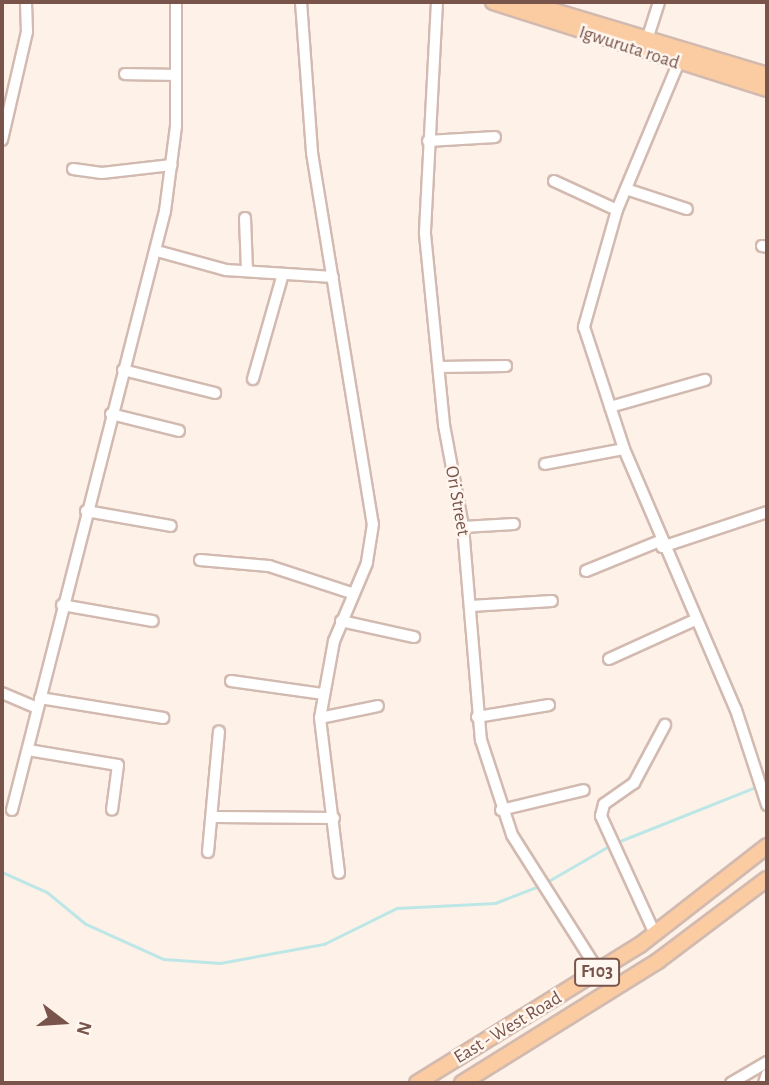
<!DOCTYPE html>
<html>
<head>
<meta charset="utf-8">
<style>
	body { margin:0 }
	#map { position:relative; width:769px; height:1085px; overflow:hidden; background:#fdf1e8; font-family:"Alegreya Sans",sans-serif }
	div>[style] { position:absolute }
	.stream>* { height:2.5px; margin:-1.25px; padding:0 1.25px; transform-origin:1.25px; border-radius:1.25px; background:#bce7e6 }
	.roads { filter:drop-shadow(2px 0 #d2bab0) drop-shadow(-2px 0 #d2bab0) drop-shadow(0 2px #d2bab0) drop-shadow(0 -2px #d2bab0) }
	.minor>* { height:10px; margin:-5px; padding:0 5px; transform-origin:5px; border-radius:5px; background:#fff }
	.major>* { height:14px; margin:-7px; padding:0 7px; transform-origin:7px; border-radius:7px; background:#fbcba1 }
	span { translate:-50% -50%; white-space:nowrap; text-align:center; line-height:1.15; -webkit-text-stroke:5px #fff6ef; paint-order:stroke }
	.shield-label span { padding:2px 5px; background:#fff6ef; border:2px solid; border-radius:5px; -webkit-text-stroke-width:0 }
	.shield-label { font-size:18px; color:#78544b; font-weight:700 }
	.street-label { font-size:19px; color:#78544b }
	.frame { position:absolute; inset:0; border:4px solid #78544b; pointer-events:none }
	.north { position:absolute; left:28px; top:987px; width:70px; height:70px; -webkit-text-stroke:5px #fff6ef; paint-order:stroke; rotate:107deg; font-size:19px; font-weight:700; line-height:28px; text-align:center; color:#78544b }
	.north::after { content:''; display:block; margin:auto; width:24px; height:32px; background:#78544b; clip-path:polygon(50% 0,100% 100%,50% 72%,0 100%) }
</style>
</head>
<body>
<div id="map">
	<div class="stream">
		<i style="left:615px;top:843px;width:154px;rotate:-21.7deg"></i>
		<i style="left:2px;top:872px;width:49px;rotate:24deg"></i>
		<i style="left:47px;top:892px;width:50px;rotate:39.4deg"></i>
		<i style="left:86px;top:924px;width:85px;rotate:24.2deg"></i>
		<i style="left:164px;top:959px;width:56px;rotate:4.1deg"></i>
		<i style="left:220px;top:963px;width:106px;rotate:-10.4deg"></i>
		<i style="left:324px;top:944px;width:81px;rotate:-26.3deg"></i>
		<i style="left:397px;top:908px;width:98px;rotate:-2.9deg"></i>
		<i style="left:495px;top:903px;width:47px;rotate:-21.1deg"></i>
		<i style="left:545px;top:883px;width:74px;rotate:-30deg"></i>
	</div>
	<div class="roads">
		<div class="minor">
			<i style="left:301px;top:2px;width:151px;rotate:85.8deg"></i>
			<i style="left:312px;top:153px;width:376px;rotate:80.7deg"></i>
			<i style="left:373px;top:524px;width:39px;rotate:99deg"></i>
			<i style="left:367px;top:563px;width:85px;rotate:112.9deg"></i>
			<i style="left:334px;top:641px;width:78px;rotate:100.3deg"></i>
			<i style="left:320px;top:718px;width:156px;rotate:83deg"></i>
			<i style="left:437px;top:2px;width:232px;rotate:93deg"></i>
			<i style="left:425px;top:234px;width:192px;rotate:84.3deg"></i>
			<i style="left:444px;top:425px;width:104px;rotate:79.4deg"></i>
			<i style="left:463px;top:527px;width:214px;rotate:85.2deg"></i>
			<i style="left:481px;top:740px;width:100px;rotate:71.9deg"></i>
			<i style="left:512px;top:835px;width:162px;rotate:57.6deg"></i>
			<i style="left:645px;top:46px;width:46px;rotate:-72.3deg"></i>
			<i style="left:678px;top:64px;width:158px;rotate:112.7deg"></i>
			<i style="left:617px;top:210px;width:122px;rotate:105.8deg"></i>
			<i style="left:584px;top:327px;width:128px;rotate:71.8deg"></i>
			<i style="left:624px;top:449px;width:284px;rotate:66.8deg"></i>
			<i style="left:736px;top:710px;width:100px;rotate:71.9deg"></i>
			<i style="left:125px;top:74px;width:50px;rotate:1.1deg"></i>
			<i style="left:2px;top:140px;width:111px;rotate:-77deg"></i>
			<i style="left:27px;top:32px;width:30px;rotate:-92deg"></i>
			<i style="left:428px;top:141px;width:67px;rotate:-3.4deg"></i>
			<i style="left:73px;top:169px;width:29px;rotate:8deg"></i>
			<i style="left:102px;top:173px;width:70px;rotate:-6.5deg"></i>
			<i style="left:554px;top:181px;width:69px;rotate:24.7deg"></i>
			<i style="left:626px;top:189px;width:64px;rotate:18.2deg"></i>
			<i style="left:245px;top:218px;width:53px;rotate:87.8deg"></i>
			<i style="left:762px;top:246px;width:5px;rotate:11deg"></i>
			<i style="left:157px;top:251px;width:72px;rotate:15.4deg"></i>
			<i style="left:226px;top:270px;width:107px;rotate:3.7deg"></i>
			<i style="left:440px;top:367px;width:66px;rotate:-0.9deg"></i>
			<i style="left:123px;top:370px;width:95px;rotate:14deg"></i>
			<i style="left:253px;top:379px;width:109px;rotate:-74.1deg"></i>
			<i style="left:610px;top:407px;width:99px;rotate:-15.9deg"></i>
			<i style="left:111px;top:414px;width:70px;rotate:14deg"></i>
			<i style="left:545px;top:464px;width:80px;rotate:-10.8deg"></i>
			<i style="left:86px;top:511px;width:86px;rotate:10deg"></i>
			<i style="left:463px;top:527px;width:51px;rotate:-3.4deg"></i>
			<i style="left:662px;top:547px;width:111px;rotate:-18.4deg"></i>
			<i style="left:200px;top:560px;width:69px;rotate:5deg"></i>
			<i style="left:269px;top:566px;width:86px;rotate:18.2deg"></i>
			<i style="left:586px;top:571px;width:80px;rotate:-22.1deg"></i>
			<i style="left:62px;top:605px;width:92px;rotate:10deg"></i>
			<i style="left:471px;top:606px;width:81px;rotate:-3.5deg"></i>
			<i style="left:341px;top:621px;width:75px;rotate:12.4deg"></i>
			<i style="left:609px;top:659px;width:94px;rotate:-24.4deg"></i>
			<i style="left:231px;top:681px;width:94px;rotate:8deg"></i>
			<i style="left:2px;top:693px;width:38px;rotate:23deg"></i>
			<i style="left:40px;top:698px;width:125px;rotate:9.2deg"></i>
			<i style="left:477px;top:717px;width:73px;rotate:-9.5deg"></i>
			<i style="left:320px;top:718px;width:59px;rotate:-11.7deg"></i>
			<i style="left:28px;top:750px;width:91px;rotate:9.5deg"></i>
			<i style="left:118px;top:765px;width:45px;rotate:97.6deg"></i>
			<i style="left:12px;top:810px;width:618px;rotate:-75.67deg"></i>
			<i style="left:165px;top:211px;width:86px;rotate:-82.6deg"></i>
			<i style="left:176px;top:126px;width:124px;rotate:-90deg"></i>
			<i style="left:501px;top:810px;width:85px;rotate:-13.5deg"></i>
			<i style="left:216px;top:817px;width:118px;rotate:0.5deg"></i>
			<i style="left:208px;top:852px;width:121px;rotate:-84.8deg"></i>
			<i style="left:655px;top:934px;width:130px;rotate:-114.6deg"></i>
			<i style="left:601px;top:816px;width:12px;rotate:-76deg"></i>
			<i style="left:604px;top:804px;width:37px;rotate:-35deg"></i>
			<i style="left:634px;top:783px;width:66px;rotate:-61.9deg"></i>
			<i style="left:731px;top:1083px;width:42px;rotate:-30.3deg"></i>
			<i style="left:764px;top:1083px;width:9px;rotate:-72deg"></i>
		</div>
		<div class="major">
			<i style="left:493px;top:2px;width:287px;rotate:17.6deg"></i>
			<i style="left:524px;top:2px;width:254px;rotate:16.7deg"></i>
			<i style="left:417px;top:1083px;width:262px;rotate:-31.8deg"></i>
			<i style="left:640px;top:945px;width:161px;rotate:-37.9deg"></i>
			<i style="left:462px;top:1083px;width:231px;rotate:-31.9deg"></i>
			<i style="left:658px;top:961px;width:136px;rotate:-37deg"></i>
		</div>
	</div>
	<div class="shield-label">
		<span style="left:597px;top:972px">F103</span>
	</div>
	<div class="street-label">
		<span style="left:629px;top:48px;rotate:18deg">Igwuruta road</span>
		<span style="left:457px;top:501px;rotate:80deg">Ori Street</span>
		<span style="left:508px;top:1028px;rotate:-31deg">East - West Road</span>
	</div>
	<div class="frame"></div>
	<div class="north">N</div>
</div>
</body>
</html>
